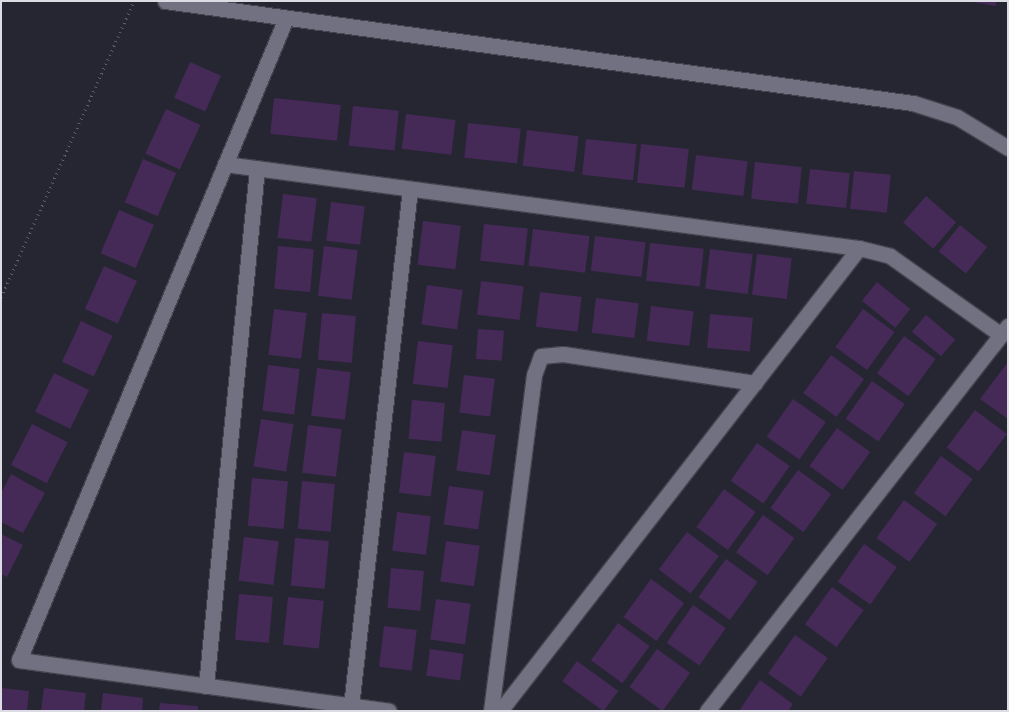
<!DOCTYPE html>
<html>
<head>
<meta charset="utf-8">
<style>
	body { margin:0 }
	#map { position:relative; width:1009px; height:712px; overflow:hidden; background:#262633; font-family:"Exo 2",sans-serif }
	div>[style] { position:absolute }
	.building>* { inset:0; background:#452957; transform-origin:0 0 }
	.path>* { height:3px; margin-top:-1.5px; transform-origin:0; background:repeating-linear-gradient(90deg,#5e5e6a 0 1px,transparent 0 5px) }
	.roads { filter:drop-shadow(1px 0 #44444f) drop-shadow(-1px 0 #44444f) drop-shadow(0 1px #44444f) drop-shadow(0 -1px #44444f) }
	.street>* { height:15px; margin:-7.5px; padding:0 7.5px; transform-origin:7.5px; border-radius:7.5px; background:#717181 }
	span { translate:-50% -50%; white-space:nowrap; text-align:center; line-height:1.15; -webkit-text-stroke:4.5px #1c1c29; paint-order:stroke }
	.frame { position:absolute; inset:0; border:2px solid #dcdce5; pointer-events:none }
</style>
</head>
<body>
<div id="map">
	<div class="building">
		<i style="clip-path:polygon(967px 1px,996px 1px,996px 6px)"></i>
		<i style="left:190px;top:62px;width:34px;height:39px;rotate:24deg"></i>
		<i style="left:274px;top:98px;width:67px;height:36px;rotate:6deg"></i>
		<i style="left:353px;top:106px;width:46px;height:40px;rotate:6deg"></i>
		<i style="left:166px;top:109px;width:38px;height:49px;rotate:25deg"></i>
		<i style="left:406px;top:114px;width:50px;height:35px;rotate:7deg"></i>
		<i style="left:468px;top:123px;width:53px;height:35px;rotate:6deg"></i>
		<i style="left:527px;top:130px;width:52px;height:36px;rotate:7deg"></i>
		<i style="left:586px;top:139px;width:51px;height:36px;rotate:6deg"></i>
		<i style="left:641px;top:144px;width:48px;height:39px;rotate:6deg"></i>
		<i style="left:696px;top:155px;width:52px;height:35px;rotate:7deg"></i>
		<i style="left:143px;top:159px;width:36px;height:47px;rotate:23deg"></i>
		<i style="left:755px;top:162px;width:47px;height:37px;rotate:6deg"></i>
		<i style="left:810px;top:169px;width:40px;height:35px;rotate:6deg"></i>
		<i style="left:854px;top:171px;width:37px;height:38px;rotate:6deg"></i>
		<i style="left:283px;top:194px;width:34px;height:44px;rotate:7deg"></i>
		<i style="left:926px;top:196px;width:40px;height:35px;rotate:41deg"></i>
		<i style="left:331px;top:202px;width:34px;height:39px;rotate:7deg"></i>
		<i style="left:119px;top:210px;width:38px;height:47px;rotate:23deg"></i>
		<i style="left:423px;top:221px;width:38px;height:44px;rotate:7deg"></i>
		<i style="left:484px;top:224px;width:44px;height:37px;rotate:6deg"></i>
		<i style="left:960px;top:225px;width:35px;height:34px;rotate:39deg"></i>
		<i style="left:533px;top:229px;width:57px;height:37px;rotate:7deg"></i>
		<i style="left:595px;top:236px;width:51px;height:35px;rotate:7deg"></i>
		<i style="left:650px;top:243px;width:54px;height:38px;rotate:6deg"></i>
		<i style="left:278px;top:246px;width:36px;height:43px;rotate:5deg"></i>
		<i style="left:324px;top:246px;width:34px;height:50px;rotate:7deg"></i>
		<i style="left:710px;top:249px;width:43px;height:40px;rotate:7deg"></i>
		<i style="left:757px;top:254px;width:35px;height:41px;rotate:7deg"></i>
		<i style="left:104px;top:266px;width:36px;height:47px;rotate:24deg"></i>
		<i style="left:481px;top:281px;width:43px;height:34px;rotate:7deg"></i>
		<i style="left:877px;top:282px;width:43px;height:24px;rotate:39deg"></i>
		<i style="left:427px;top:285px;width:36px;height:40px;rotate:8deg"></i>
		<i style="left:540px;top:292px;width:42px;height:35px;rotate:7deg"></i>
		<i style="left:596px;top:298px;width:43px;height:35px;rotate:7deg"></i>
		<i style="left:651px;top:306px;width:43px;height:35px;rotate:7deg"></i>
		<i style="left:274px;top:309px;width:33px;height:46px;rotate:7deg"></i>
		<i style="left:863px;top:309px;width:39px;height:47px;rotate:36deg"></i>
		<i style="left:322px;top:313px;width:34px;height:47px;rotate:5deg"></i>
		<i style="left:710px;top:314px;width:43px;height:34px;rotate:5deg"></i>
		<i style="left:926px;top:315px;width:38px;height:22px;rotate:40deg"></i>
		<i style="left:81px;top:321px;width:35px;height:45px;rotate:25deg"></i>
		<i style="left:478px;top:329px;width:26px;height:30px;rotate:4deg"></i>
		<i style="left:904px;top:336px;width:39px;height:46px;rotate:36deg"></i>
		<i style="left:418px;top:341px;width:35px;height:43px;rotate:7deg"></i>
		<i style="left:831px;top:355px;width:41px;height:47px;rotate:36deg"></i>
		<i style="clip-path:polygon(1008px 362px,1008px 419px,980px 399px)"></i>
		<i style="left:268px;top:365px;width:32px;height:46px;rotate:7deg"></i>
		<i style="left:317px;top:368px;width:34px;height:48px;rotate:7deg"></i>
		<i style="left:54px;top:373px;width:39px;height:43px;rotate:26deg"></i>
		<i style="left:464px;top:375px;width:31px;height:38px;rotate:7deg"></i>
		<i style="left:872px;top:381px;width:40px;height:46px;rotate:35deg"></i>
		<i style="left:793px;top:399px;width:40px;height:46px;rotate:35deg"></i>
		<i style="left:412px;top:400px;width:33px;height:39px;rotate:5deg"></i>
		<i style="left:975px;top:410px;width:40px;height:47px;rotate:37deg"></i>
		<i style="left:261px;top:419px;width:33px;height:48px;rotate:9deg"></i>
		<i style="left:32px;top:424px;width:40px;height:46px;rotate:27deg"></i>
		<i style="left:308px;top:425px;width:34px;height:48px;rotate:7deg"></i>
		<i style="left:837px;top:428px;width:41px;height:47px;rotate:36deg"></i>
		<i style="left:462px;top:430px;width:34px;height:41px;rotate:8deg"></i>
		<i style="left:757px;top:443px;width:40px;height:46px;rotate:35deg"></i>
		<i style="left:404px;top:452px;width:32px;height:41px;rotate:7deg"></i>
		<i style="left:941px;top:456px;width:39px;height:46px;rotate:36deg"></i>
		<i style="left:798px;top:470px;width:41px;height:47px;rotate:36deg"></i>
		<i style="clip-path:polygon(11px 474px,45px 493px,23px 533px,1px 522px,1px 493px)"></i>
		<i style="left:252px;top:478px;width:36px;height:48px;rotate:5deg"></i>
		<i style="left:302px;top:481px;width:33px;height:48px;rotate:5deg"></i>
		<i style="left:449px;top:486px;width:35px;height:39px;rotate:8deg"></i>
		<i style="left:724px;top:489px;width:39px;height:47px;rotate:36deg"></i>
		<i style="left:904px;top:500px;width:41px;height:47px;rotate:36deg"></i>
		<i style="left:397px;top:512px;width:34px;height:39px;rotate:7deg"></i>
		<i style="left:763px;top:515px;width:39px;height:46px;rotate:36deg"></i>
		<i style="left:687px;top:532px;width:40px;height:47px;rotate:37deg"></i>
		<i style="clip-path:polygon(1px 534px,23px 545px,7px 577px,1px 574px)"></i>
		<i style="left:244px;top:537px;width:35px;height:44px;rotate:7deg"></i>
		<i style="left:295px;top:538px;width:34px;height:48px;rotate:5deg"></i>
		<i style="left:446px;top:541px;width:34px;height:41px;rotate:8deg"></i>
		<i style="left:864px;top:544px;width:40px;height:46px;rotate:35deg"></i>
		<i style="left:726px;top:559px;width:39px;height:47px;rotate:36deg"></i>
		<i style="left:391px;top:568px;width:33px;height:40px;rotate:5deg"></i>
		<i style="left:651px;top:579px;width:41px;height:47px;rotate:36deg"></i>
		<i style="left:832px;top:587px;width:39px;height:46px;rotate:36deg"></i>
		<i style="left:239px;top:594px;width:34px;height:46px;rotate:5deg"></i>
		<i style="left:288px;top:597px;width:36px;height:48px;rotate:6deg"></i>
		<i style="left:436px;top:599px;width:35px;height:41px;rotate:8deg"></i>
		<i style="left:693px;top:605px;width:40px;height:46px;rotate:35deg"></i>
		<i style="left:618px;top:623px;width:39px;height:46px;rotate:36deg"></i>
		<i style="left:384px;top:626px;width:33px;height:41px;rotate:7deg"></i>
		<i style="left:795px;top:635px;width:40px;height:47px;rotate:35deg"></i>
		<i style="left:430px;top:649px;width:34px;height:27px;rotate:8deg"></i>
		<i style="left:657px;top:649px;width:41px;height:47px;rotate:36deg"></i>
		<i style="left:577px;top:661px;width:51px;height:25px;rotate:36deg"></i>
		<i style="clip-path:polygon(760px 680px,793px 704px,788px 711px,739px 711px)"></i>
		<i style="clip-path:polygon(1px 688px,29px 691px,27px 711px,1px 711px)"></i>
		<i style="clip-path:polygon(44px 688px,86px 693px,84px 711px,41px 711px)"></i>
		<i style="clip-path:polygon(103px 693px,143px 698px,142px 711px,101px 711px)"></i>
		<i style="clip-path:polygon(160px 703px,198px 706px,198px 711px,159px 711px)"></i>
	</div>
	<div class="path">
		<i style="left:1px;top:297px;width:325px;rotate:-65.8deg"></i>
	</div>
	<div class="roads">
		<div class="street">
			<i style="left:165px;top:1px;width:755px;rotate:7.77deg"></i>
			<i style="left:913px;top:103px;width:46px;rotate:17.7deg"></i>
			<i style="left:957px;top:117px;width:60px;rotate:31.3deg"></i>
			<i style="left:286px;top:18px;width:695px;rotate:112.58deg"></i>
			<i style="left:19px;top:660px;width:373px;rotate:7.8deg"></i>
			<i style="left:225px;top:164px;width:640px;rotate:7.55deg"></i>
			<i style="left:859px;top:248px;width:32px;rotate:14deg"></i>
			<i style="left:890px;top:256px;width:136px;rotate:35.4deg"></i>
			<i style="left:206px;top:686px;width:520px;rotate:-84.37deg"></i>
			<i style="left:351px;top:706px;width:520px;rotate:-83.49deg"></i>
			<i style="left:491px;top:711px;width:339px;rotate:-82.7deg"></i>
			<i style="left:534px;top:375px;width:20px;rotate:-70deg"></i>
			<i style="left:541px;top:356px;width:22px;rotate:-5deg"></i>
			<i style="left:563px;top:354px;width:194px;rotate:8.6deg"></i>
			<i style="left:500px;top:711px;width:586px;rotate:-52.21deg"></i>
			<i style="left:707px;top:711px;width:489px;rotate:-52deg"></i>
		</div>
	</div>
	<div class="frame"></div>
</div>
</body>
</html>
